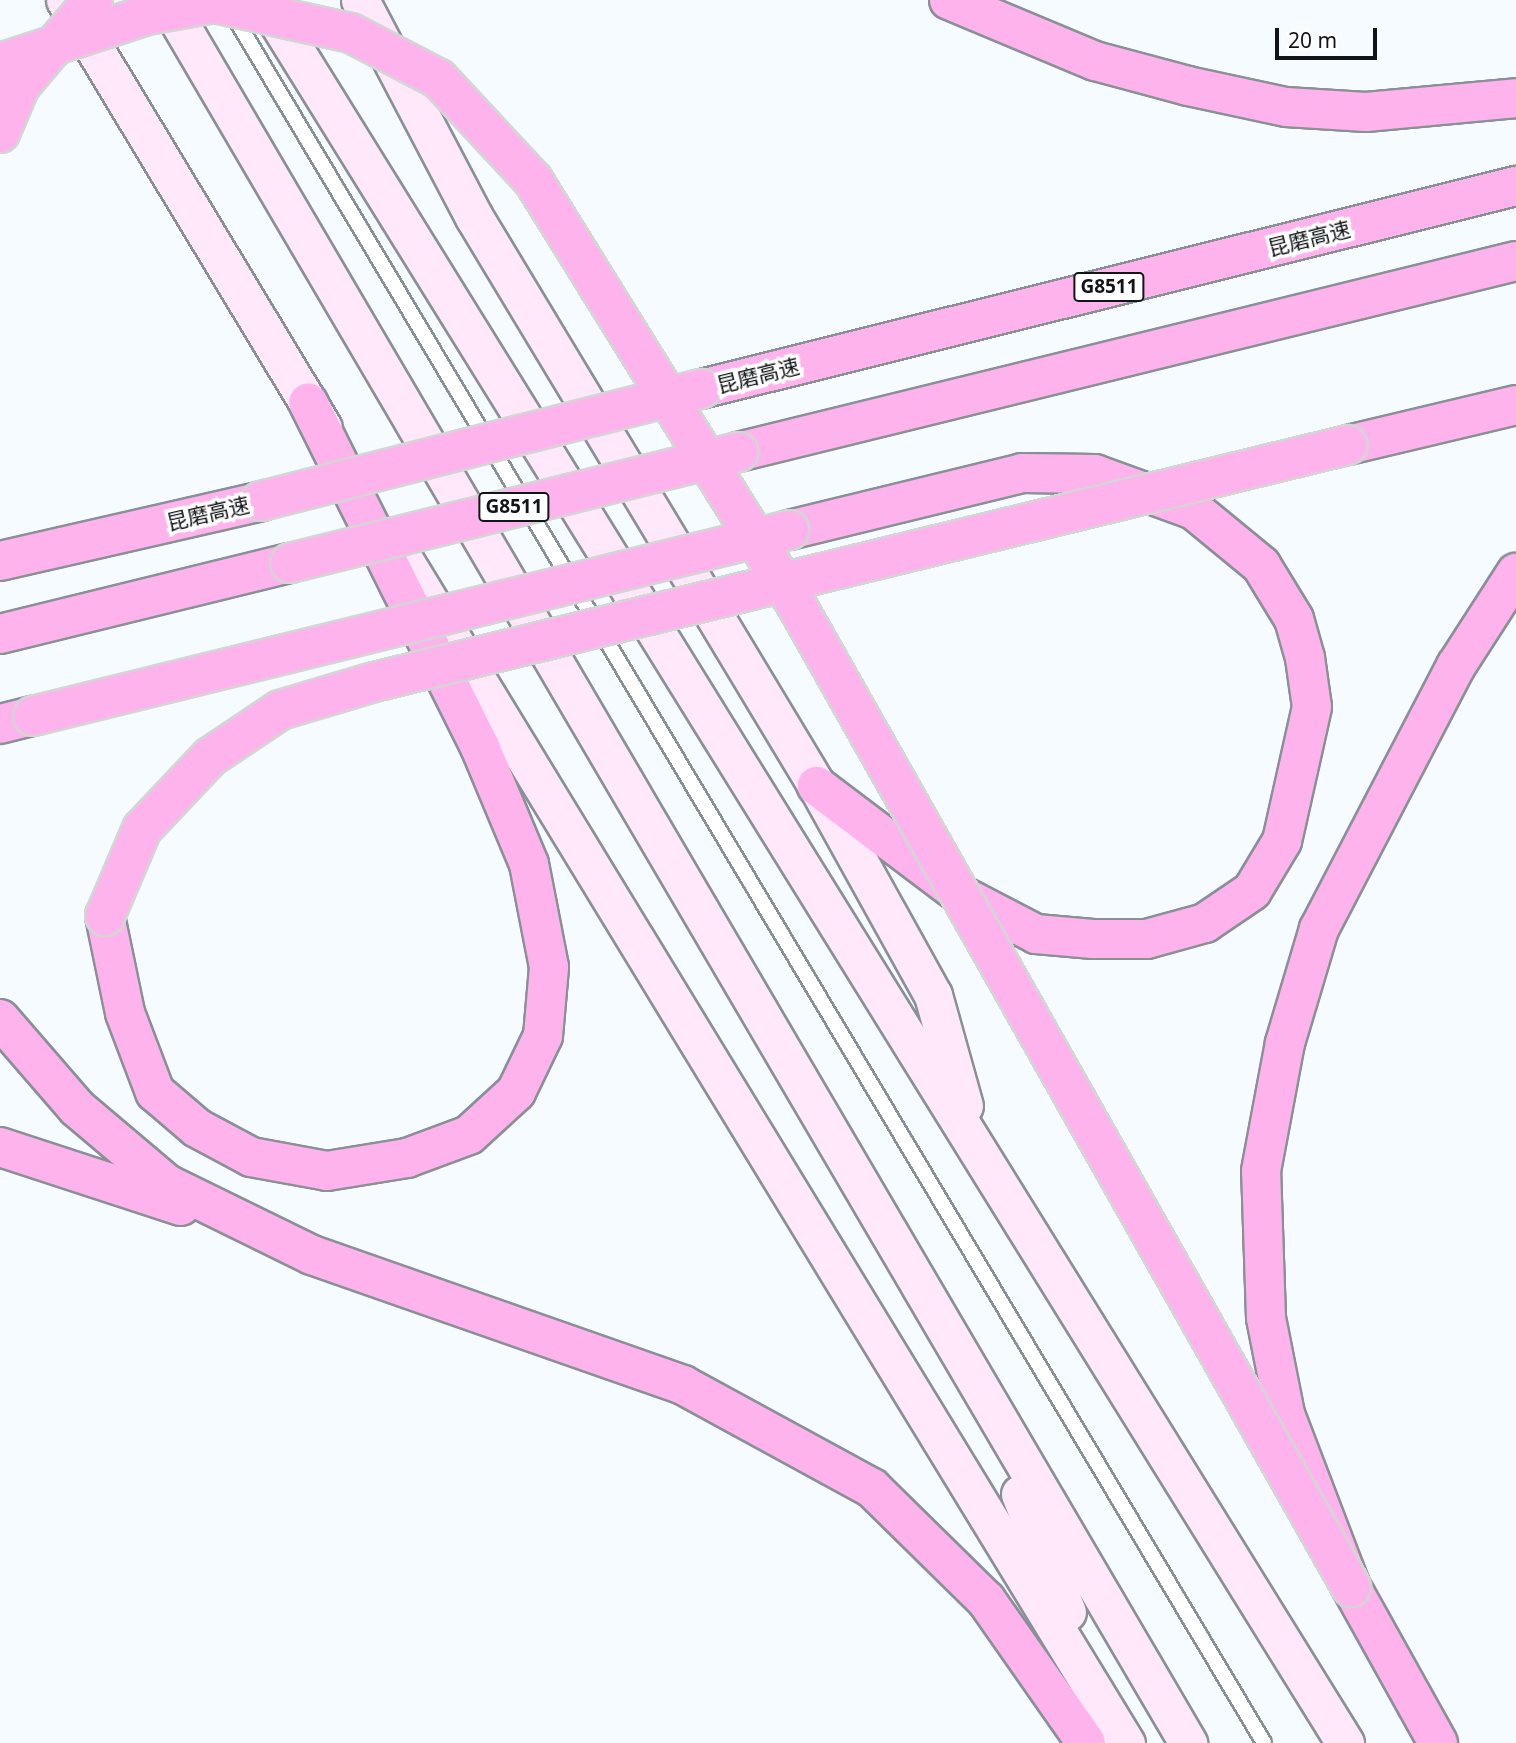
<!DOCTYPE html>
<html>
<head>
<meta charset="utf-8">
<style>
	body { margin:0 }
	#map { position:relative; width:1516px; height:1743px; overflow:hidden; background:#f6fbff; font-family:"Noto Sans","Noto Sans SC",sans-serif }
	div>[style] { position:absolute }
	.roads { filter:drop-shadow(2px 0 #899096) drop-shadow(-2px 0 #899096) drop-shadow(0 2px #899096) drop-shadow(0 -2px #899096) }
	.service>* { height:14px; margin:-7px; padding:0 7px; transform-origin:7px; border-radius:7px; background:#fff }
	.secondary>* { height:37px; margin:-18.5px; padding:0 18.5px; transform-origin:18.5px; border-radius:18.5px; background:#ffe8fa }
	.motorway>* { height:38px; margin:-19px; padding:0 19px; transform-origin:19px; border-radius:19px; background:#feb3ed }
	.bridges { filter:drop-shadow(2px 0 #d4d5d5) drop-shadow(-2px 0 #d4d5d5) drop-shadow(0 2px #d4d5d5) drop-shadow(0 -2px #d4d5d5) }
	.motorway-bridge>* { height:38px; margin:-19px; padding:0 19px; transform-origin:19px; border-radius:19px; background:#feb3ed }
	span { translate:-50% -50%; white-space:nowrap; text-align:center; line-height:1.15; -webkit-text-stroke:7px #fff; paint-order:stroke }
	.shield-label span { padding:2px 5px; background:#fff; border:2px solid; border-radius:5px; -webkit-text-stroke-width:0 }
	.shield-label { font-size:19px; color:#121517; font-weight:700 }
	.street-label { font-size:21px; color:#121517 }
	.scale { position:absolute; left:1275px; top:28px; width:102px; height:32px; box-sizing:border-box; border:4px solid #121517; border-top:0; padding-left:9px; font-size:21px; line-height:24px; white-space:nowrap; color:#121517; -webkit-text-stroke:5px #fff; paint-order:stroke }
</style>
</head>
<body>
<div id="map">
	<div class="roads">
		<div class="service">
			<i style="left:232px;top:13px;width:2014px;rotate:59.18deg"></i>
		</div>
		<div class="secondary">
			<i style="left:65px;top:0;width:499px;rotate:58.9deg"></i>
			<i style="left:166px;top:0;width:2021px;rotate:59.61deg"></i>
			<i style="left:264px;top:0;width:2051px;rotate:58.19deg"></i>
			<i style="left:360px;top:0;width:245px;rotate:62.3deg"></i>
			<i style="left:474px;top:217px;width:664px;rotate:58.92deg"></i>
			<i style="left:817px;top:786px;width:239px;rotate:61deg"></i>
			<i style="left:933px;top:995px;width:115px;rotate:74.4deg"></i>
			<i style="left:401px;top:555px;width:1392px;rotate:58.61deg"></i>
			<i style="left:1020px;top:1494px;width:127px;rotate:68.3deg"></i>
		</div>
		<div class="motorway">
			<i style="left:949px;top:0;width:158px;rotate:22.7deg"></i>
			<i style="left:1095px;top:61px;width:96px;rotate:15deg"></i>
			<i style="left:1188px;top:86px;width:100px;rotate:12.1deg"></i>
			<i style="left:1286px;top:107px;width:80px;rotate:3.6deg"></i>
			<i style="left:1366px;top:112px;width:151px;rotate:-5.3deg"></i>
			<i style="left:701px;top:389px;width:840px;rotate:-13.99deg"></i>
			<i style="left:1348px;top:445px;width:173px;rotate:-13.4deg"></i>
			<i style="left:738px;top:452px;width:801px;rotate:-13.79deg"></i>
			<i style="left:789px;top:530px;width:240px;rotate:-13.7deg"></i>
			<i style="left:1022px;top:473px;width:73px;rotate:0.8deg"></i>
			<i style="left:1095px;top:474px;width:105px;rotate:20deg"></i>
			<i style="left:1194px;top:510px;width:87px;rotate:39.4deg"></i>
			<i style="left:1261px;top:565px;width:63px;rotate:58.6deg"></i>
			<i style="left:1294px;top:619px;width:41px;rotate:74.2deg"></i>
			<i style="left:1305px;top:658px;width:49px;rotate:81.9deg"></i>
			<i style="left:1312px;top:707px;width:137px;rotate:102.6deg"></i>
			<i style="left:1282px;top:841px;width:58px;rotate:121deg"></i>
			<i style="left:1252px;top:891px;width:57px;rotate:145.8deg"></i>
			<i style="left:1205px;top:923px;width:60px;rotate:164.6deg"></i>
			<i style="left:1147px;top:939px;width:54px;rotate:180deg"></i>
			<i style="left:1093px;top:939px;width:57px;rotate:-175deg"></i>
			<i style="left:1036px;top:934px;width:85px;rotate:-152.5deg"></i>
			<i style="left:961px;top:895px;width:181px;rotate:-142.9deg"></i>
			<i style="left:0;top:561px;width:268px;rotate:-12.9deg"></i>
			<i style="left:0;top:634px;width:299px;rotate:-13.8deg"></i>
			<i style="left:0;top:724px;width:34px;rotate:-14deg"></i>
			<i style="left:105px;top:916px;width:99px;rotate:78.3deg"></i>
			<i style="left:125px;top:1013px;width:85px;rotate:69.2deg"></i>
			<i style="left:155px;top:1092px;width:55px;rotate:40.6deg"></i>
			<i style="left:197px;top:1128px;width:61px;rotate:28.2deg"></i>
			<i style="left:251px;top:1157px;width:77px;rotate:10.4deg"></i>
			<i style="left:327px;top:1171px;width:81px;rotate:-9.2deg"></i>
			<i style="left:407px;top:1158px;width:66px;rotate:-20.4deg"></i>
			<i style="left:469px;top:1135px;width:64px;rotate:-42.5deg"></i>
			<i style="left:516px;top:1092px;width:62px;rotate:-64.3deg"></i>
			<i style="left:543px;top:1036px;width:69px;rotate:-85deg"></i>
			<i style="left:549px;top:967px;width:105px;rotate:-101deg"></i>
			<i style="left:529px;top:864px;width:127px;rotate:-112.7deg"></i>
			<i style="left:480px;top:747px;width:385px;rotate:-116.5deg"></i>
			<i style="left:0;top:1019px;width:118px;rotate:49.1deg"></i>
			<i style="left:77px;top:1108px;width:118px;rotate:40.2deg"></i>
			<i style="left:167px;top:1184px;width:161px;rotate:26.1deg"></i>
			<i style="left:312px;top:1255px;width:393px;rotate:19.3deg"></i>
			<i style="left:683px;top:1385px;width:215px;rotate:28.6deg"></i>
			<i style="left:872px;top:1488px;width:160px;rotate:44.5deg"></i>
			<i style="left:986px;top:1600px;width:174px;rotate:55deg"></i>
			<i style="left:0;top:1147px;width:190px;rotate:18.1deg"></i>
			<i style="left:1438px;top:1743px;width:179px;rotate:-119.1deg"></i>
			<i style="left:1351px;top:1587px;width:185px;rotate:-110.9deg"></i>
			<i style="left:1285px;top:1414px;width:98px;rotate:-101.2deg"></i>
			<i style="left:1266px;top:1318px;width:147px;rotate:-91.9deg"></i>
			<i style="left:1261px;top:1171px;width:130px;rotate:-79.4deg"></i>
			<i style="left:1285px;top:1043px;width:119px;rotate:-73.4deg"></i>
			<i style="left:1319px;top:929px;width:297px;rotate:-62.5deg"></i>
			<i style="left:1456px;top:666px;width:111px;rotate:-57.2deg"></i>
		</div>
	</div>
	<div class="bridges">
		<div class="motorway-bridge">
			<i style="left:0;top:63px;width:155px;rotate:-18.1deg"></i>
			<i style="left:147px;top:15px;width:68px;rotate:-10.2deg"></i>
			<i style="left:214px;top:3px;width:140px;rotate:12.4deg"></i>
			<i style="left:351px;top:33px;width:99px;rotate:27.6deg"></i>
			<i style="left:439px;top:79px;width:138px;rotate:47.1deg"></i>
			<i style="left:533px;top:180px;width:499px;rotate:58.2deg"></i>
			<i style="left:796px;top:604px;width:1129px;rotate:60.55deg"></i>
			<i style="left:0;top:133px;width:51px;rotate:-66.9deg"></i>
			<i style="left:20px;top:86px;width:113px;rotate:-49.7deg"></i>
			<i style="left:261px;top:501px;width:454px;rotate:-14.3deg"></i>
			<i style="left:290px;top:563px;width:462px;rotate:-13.9deg"></i>
			<i style="left:33px;top:716px;width:779px;rotate:-13.82deg"></i>
			<i style="left:105px;top:916px;width:95px;rotate:-67deg"></i>
			<i style="left:142px;top:829px;width:99px;rotate:-46.6deg"></i>
			<i style="left:210px;top:757px;width:84px;rotate:-33.9deg"></i>
			<i style="left:280px;top:710px;width:98px;rotate:-16.6deg"></i>
			<i style="left:374px;top:682px;width:1002px;rotate:-13.68deg"></i>
		</div>
	</div>
	<div class="shield-label">
		<span style="left:1109px;top:287px">G8511</span>
		<span style="left:514px;top:507px">G8511</span>
	</div>
	<div class="street-label">
		<span style="left:1309px;top:238px;rotate:-14deg">昆磨高速</span>
		<span style="left:758px;top:375px;rotate:-14deg">昆磨高速</span>
		<span style="left:208px;top:513px;rotate:-13deg">昆磨高速</span>
	</div>
	<div class="scale">20 m</div>
</div>
</body>
</html>
